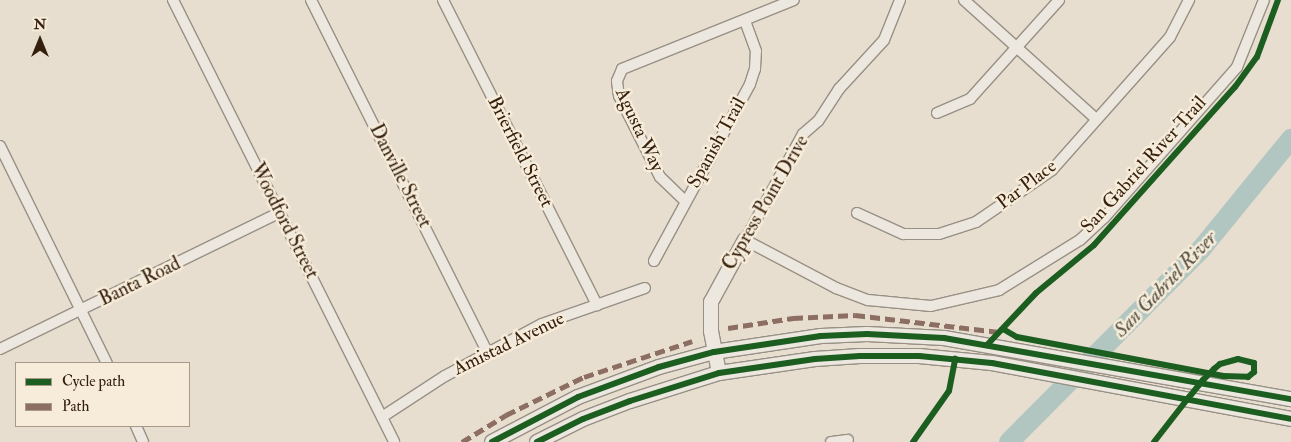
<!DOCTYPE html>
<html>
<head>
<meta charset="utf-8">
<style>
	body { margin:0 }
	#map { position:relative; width:1291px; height:442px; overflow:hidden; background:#e7decf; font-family:"IM FELL Double Pica",serif }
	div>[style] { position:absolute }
	.river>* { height:20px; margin:-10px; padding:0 10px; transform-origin:10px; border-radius:10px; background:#b2c6c1 }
	.roads { filter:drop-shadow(1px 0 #989085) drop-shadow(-1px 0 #989085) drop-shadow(0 1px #989085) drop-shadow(0 -1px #989085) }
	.street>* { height:10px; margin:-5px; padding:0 5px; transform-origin:5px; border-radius:5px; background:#ece7df }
	.secondary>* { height:14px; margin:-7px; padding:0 7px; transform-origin:7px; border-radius:7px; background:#ece7df }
	.quiet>* { height:5px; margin-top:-2.5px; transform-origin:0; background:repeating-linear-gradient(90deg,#8d6e63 0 10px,transparent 0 15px) }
	.cycleway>* { height:6px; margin:-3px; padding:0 3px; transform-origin:3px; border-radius:3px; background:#1b5e20 }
	span { translate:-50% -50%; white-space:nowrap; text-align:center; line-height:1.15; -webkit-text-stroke:5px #f6ecd9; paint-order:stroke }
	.street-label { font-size:19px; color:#35200e }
	.water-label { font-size:20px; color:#544f42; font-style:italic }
	.legend { position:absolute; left:15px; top:362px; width:175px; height:65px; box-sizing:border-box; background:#f6ecd9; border:1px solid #a99a88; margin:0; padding:6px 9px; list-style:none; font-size:15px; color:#35200e }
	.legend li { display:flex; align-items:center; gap:10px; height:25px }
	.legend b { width:25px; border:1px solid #a99a88 }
	.north { position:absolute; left:15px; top:15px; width:50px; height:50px; -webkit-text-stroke:4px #f6ecd9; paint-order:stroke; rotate:0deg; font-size:14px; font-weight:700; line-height:20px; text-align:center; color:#35200e }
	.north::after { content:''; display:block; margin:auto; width:18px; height:22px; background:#35200e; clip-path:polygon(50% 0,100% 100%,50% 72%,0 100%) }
</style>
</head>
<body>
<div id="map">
	<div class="river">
		<i style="left:1009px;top:442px;width:274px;rotate:-45.1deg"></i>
		<i style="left:1202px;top:248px;width:141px;rotate:-50.8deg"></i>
	</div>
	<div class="roads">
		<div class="street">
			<i style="left:173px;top:0;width:494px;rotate:63.4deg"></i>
			<i style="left:311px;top:0;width:395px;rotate:63.4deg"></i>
			<i style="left:443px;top:0;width:342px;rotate:63.2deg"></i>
			<i style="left:900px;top:0;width:43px;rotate:111.8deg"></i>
			<i style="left:884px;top:40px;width:67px;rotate:132.6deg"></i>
			<i style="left:839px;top:89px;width:38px;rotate:123deg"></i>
			<i style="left:818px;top:121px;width:20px;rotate:139deg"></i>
			<i style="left:803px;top:134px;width:121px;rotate:118.7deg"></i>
			<i style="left:745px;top:240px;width:103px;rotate:27.8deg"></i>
			<i style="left:836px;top:288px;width:34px;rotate:21deg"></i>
			<i style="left:868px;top:300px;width:63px;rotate:5.4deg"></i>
			<i style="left:931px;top:306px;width:70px;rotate:-13.2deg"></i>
			<i style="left:999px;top:290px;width:95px;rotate:-31.7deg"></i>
			<i style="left:1080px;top:240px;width:33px;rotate:-43deg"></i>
			<i style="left:1104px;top:218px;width:201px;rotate:-48.6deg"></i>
			<i style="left:1237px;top:67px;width:72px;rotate:-68.1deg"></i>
			<i style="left:964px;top:0;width:178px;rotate:42deg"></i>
			<i style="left:937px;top:113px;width:36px;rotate:-23deg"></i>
			<i style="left:970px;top:99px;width:133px;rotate:-48deg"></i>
			<i style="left:0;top:146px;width:242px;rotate:63.8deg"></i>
			<i style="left:684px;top:200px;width:33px;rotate:-136deg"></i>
			<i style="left:660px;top:177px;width:91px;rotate:-116.8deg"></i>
			<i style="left:619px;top:96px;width:15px;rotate:-98deg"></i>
			<i style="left:617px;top:81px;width:13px;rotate:-67deg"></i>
			<i style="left:622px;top:69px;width:185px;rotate:-21.9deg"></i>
			<i style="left:857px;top:213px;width:51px;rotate:24.5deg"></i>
			<i style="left:903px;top:234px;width:36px"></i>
			<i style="left:939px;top:234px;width:39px;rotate:-18deg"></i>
			<i style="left:976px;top:222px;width:92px;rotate:-34.4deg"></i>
			<i style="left:1052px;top:170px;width:178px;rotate:-48.4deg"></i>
			<i style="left:1170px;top:37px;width:42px;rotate:-62.8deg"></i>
			<i style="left:654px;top:261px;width:201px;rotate:-61.5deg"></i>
			<i style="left:750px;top:84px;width:16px;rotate:-72deg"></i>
			<i style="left:755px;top:69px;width:18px;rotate:-87deg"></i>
			<i style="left:756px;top:51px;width:32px;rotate:-110deg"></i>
			<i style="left:0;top:349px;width:310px;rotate:-26deg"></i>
			<i style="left:382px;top:417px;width:75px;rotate:-33.1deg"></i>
			<i style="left:445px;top:376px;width:110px;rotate:-28.2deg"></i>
			<i style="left:542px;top:324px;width:109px;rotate:-19.3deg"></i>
			<i style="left:136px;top:426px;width:17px;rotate:66deg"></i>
			<i style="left:831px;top:442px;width:17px;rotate:-7deg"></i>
		</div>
		<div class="secondary">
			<i style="left:719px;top:373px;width:43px;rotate:-100.8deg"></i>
			<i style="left:711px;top:331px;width:29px;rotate:-90deg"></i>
			<i style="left:711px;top:302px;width:71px;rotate:-61.3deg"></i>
			<i style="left:492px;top:442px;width:97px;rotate:-27.6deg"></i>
			<i style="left:578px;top:397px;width:86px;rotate:-20.3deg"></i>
			<i style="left:659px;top:367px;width:57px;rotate:-15.3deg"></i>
			<i style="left:714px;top:352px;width:108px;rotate:-8.5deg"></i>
			<i style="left:821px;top:336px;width:46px;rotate:-2.5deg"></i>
			<i style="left:867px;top:334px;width:77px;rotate:3deg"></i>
			<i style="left:944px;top:338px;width:352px;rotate:10deg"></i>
			<i style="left:537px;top:442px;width:51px;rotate:-26.6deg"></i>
			<i style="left:583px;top:419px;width:50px;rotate:-21deg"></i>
			<i style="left:630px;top:401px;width:93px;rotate:-17.5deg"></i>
			<i style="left:719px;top:373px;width:97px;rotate:-8.3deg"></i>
			<i style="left:815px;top:359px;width:45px;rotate:-3.8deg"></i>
			<i style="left:860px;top:356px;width:59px"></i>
			<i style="left:919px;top:356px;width:73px;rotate:5.5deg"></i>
			<i style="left:992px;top:363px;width:304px;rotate:10.6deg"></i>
		</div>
	</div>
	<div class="quiet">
		<i style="left:728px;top:328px;width:66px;rotate:-8.7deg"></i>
		<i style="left:793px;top:318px;width:62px;rotate:-2.8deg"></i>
		<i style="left:855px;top:315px;width:145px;rotate:6.7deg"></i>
		<i style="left:462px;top:442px;width:52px;rotate:-31.5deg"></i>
		<i style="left:506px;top:415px;width:87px;rotate:-26deg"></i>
		<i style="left:584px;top:377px;width:114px;rotate:-18.4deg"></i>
	</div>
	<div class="cycleway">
		<i style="left:1003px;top:329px;width:16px;rotate:30deg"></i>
		<i style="left:1017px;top:337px;width:210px;rotate:10.7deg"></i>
		<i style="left:1223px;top:376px;width:25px;rotate:2deg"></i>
		<i style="left:1248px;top:377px;width:8px;rotate:-40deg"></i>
		<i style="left:1254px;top:372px;width:9px;rotate:-90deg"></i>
		<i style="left:1254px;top:363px;width:16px;rotate:-166deg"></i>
		<i style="left:1238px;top:359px;width:19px;rotate:164deg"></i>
		<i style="left:1220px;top:364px;width:8px;rotate:140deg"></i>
		<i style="left:1214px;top:369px;width:16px;rotate:135deg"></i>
		<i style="left:1203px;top:380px;width:22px;rotate:129deg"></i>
		<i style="left:1189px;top:397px;width:57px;rotate:127.9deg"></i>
		<i style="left:987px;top:345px;width:71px;rotate:-46.7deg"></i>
		<i style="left:1036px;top:293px;width:75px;rotate:-39.6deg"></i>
		<i style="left:1094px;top:245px;width:212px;rotate:-48.3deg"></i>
		<i style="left:1235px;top:87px;width:37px;rotate:-54deg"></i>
		<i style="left:1257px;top:57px;width:61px;rotate:-69.8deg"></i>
		<i style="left:492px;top:442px;width:97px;rotate:-27.6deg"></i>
		<i style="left:578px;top:397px;width:86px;rotate:-20.3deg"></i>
		<i style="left:659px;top:367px;width:57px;rotate:-15.3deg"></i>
		<i style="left:714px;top:352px;width:108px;rotate:-8.5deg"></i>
		<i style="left:821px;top:336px;width:46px;rotate:-2.5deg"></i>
		<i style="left:867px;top:334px;width:77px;rotate:3deg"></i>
		<i style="left:944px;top:338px;width:352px;rotate:10deg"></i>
		<i style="left:537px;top:442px;width:51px;rotate:-26.6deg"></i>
		<i style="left:583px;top:419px;width:50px;rotate:-21deg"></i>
		<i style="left:630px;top:401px;width:93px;rotate:-17.5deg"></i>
		<i style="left:719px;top:373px;width:97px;rotate:-8.3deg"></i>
		<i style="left:815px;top:359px;width:45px;rotate:-3.8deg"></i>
		<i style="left:860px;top:356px;width:59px"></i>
		<i style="left:919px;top:356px;width:73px;rotate:5.5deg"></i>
		<i style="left:992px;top:363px;width:304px;rotate:10.6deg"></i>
		<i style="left:913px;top:442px;width:62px;rotate:-54.8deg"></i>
		<i style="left:949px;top:391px;width:33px;rotate:-79deg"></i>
	</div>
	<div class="street-label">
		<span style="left:639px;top:130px;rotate:65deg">Agusta Way</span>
		<span style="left:717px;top:143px;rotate:-61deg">Spanish Trail</span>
		<span style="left:520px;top:152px;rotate:63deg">Brierfield Street</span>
		<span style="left:1144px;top:165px;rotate:-48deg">San Gabriel River Trail</span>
		<span style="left:400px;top:176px;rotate:63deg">Danville Street</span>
		<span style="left:1027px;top:185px;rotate:-37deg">Par Place</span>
		<span style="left:766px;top:203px;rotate:-60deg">Cypress Point Drive</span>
		<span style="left:284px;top:221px;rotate:63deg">Woodford Street</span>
		<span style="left:140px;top:282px;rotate:-26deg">Banta Road</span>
		<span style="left:509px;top:344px;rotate:-26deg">Amistad Avenue</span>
	</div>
	<div class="water-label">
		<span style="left:1165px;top:284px;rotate:-46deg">San Gabriel River</span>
	</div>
	<ul class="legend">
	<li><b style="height:6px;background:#1b5e20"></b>Cycle path</li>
	<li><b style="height:6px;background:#8d6e63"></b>Path</li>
	</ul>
	<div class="north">N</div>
</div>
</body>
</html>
